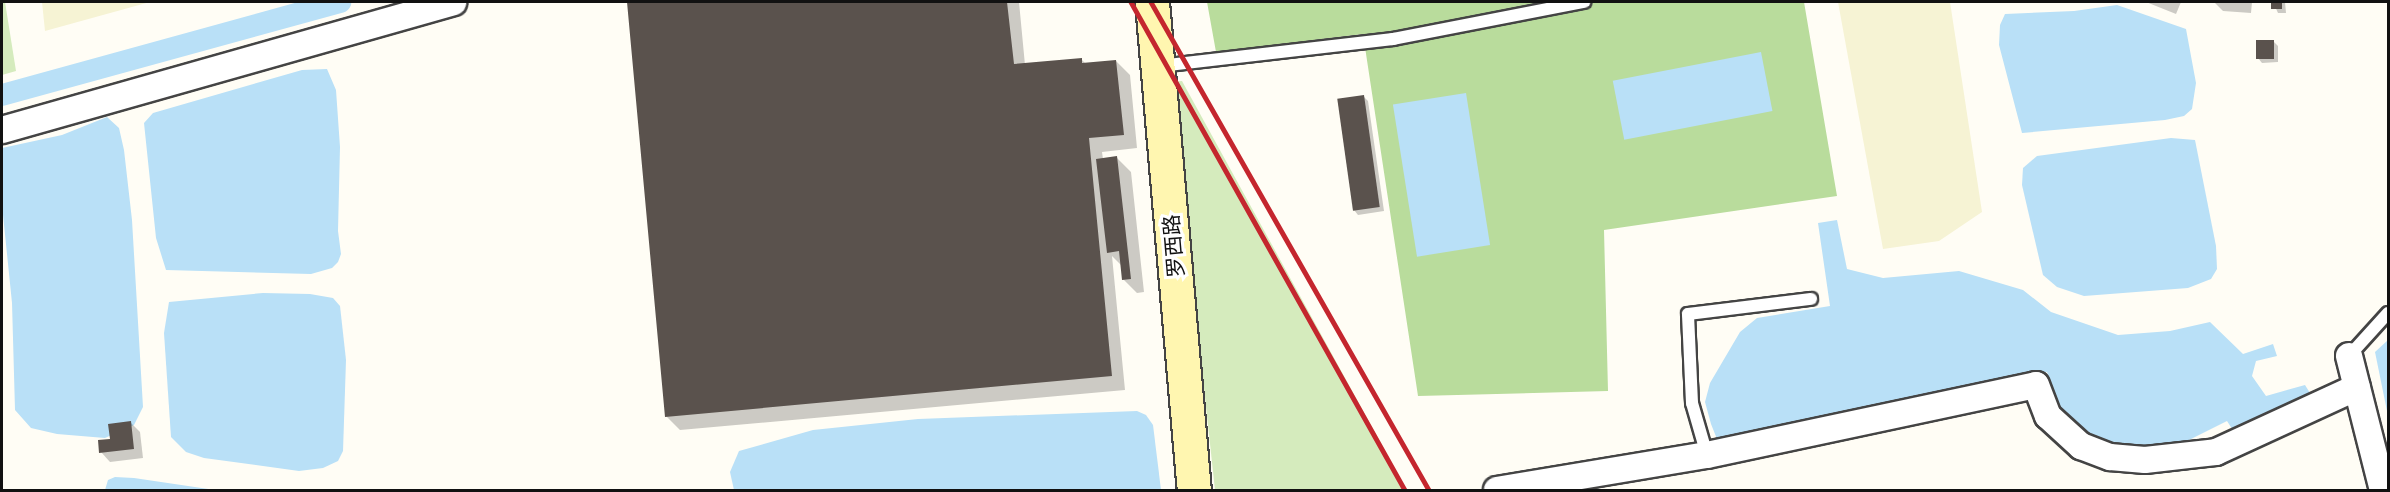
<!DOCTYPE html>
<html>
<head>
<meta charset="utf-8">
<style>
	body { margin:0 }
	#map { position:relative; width:2390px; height:492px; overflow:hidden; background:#fffdf5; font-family:"IBM Plex Serif","Noto Sans SC",serif }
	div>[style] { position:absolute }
	.farmland>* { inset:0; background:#f6f3d4 }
	.green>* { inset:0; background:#d5ebbd }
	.forest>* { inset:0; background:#b9dc9c }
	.water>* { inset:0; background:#b9e0f7; transform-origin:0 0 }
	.shadow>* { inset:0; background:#0003 }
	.canal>* { height:22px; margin:-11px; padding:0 11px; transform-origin:11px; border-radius:11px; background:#b9e0f7 }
	.building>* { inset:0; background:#5a524d; transform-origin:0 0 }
	.roads { filter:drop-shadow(2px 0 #444) drop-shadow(-2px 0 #444) drop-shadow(0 2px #444) drop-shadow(0 -2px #444) }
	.lane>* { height:12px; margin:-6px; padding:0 6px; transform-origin:6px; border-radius:6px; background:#fff }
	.street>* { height:26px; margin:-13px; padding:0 13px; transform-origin:13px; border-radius:13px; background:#fff }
	.secondary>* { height:33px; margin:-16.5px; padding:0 16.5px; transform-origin:16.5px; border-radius:16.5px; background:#fff6b0 }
	.rail>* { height:4.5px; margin:-2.25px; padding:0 2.25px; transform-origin:2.25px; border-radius:2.25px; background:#c4262e }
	span { translate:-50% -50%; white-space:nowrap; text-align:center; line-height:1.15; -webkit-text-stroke:6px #fff; paint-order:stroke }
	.street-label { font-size:21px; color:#111 }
	.frame { position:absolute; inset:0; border:3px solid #111; pointer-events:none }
</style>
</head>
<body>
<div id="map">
	<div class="farmland">
		<i style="clip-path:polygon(42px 2px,150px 2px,45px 31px)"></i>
		<i style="clip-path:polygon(1838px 2px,1950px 2px,1982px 212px,1939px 241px,1883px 249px)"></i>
	</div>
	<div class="green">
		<i style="clip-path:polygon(2px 2px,5px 2px,16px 71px,2px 75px)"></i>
		<i style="clip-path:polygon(1182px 81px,1406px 489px,1215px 490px,1171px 82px)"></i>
	</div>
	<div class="forest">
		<i style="clip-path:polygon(1207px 2px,1804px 2px,1837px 196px,1604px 230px,1608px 391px,1418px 396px,1363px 34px,1216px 52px)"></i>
	</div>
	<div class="water">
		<i style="clip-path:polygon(2117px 5px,2186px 29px,2196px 83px,2192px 109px,2184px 116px,2165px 120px,2022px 133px,1999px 45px,2000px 25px,2005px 14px,2074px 11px)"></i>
		<i style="left:1761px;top:52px;width:60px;height:151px;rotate:79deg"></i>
		<i style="clip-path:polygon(327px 69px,336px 90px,340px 147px,338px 231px,341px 254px,338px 262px,332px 268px,311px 274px,166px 270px,156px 238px,144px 123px,153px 113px,302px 70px)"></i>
		<i style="left:1466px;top:93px;width:154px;height:74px;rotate:81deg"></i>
		<i style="clip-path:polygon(107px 117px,119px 128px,124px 150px,132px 220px,143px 407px,134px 425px,105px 438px,57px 434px,31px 428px,15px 410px,12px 303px,2px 205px,2px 148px,62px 135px)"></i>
		<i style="clip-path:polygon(2171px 138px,2195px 140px,2216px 246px,2217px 269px,2211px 279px,2188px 288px,2084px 296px,2057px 287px,2043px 275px,2022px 185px,2023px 168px,2037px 156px)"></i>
		<i style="clip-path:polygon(1837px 220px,1847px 269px,1883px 278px,1959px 271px,2023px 290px,2051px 312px,2118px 335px,2170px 331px,2210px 322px,2243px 354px,2273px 344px,2277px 356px,2256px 361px,2252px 376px,2266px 396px,2305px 385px,2310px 393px,2234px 432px,2227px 421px,2189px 440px,2192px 447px,2128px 449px,2098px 441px,2075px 424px,2059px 408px,2047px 372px,2019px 375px,1726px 444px,1717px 439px,1711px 424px,1705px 402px,1710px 383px,1740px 332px,1757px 318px,1830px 306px,1818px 223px)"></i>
		<i style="clip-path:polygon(263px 293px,310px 294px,333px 298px,340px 306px,346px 360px,343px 451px,338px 461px,323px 468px,299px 471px,204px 458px,186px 452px,171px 437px,164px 333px,169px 302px)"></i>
		<i style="clip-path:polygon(2388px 340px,2388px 416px,2375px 352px)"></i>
		<i style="clip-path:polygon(1137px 411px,1146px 415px,1153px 425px,1161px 490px,734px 490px,730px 472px,739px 451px,813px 430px,918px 419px)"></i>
		<i style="clip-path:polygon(115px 477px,134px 478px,215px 490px,105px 490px,108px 480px)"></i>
	</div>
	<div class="shadow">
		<i style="clip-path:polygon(628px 2px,1019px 2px,1025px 65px,1081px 59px,1086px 64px,1116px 61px,1130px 75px,1137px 148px,1102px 152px,1103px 159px,1117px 158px,1131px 172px,1144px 292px,1137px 293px,1123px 279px,1122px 266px,1112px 256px,1125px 390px,680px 430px,666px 416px)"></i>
		<i style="clip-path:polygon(2146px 2px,2181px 2px,2176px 14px)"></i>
		<i style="clip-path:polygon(2214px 2px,2252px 2px,2251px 13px,2223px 11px)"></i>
		<i style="clip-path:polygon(2273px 2px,2285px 2px,2286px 13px,2278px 13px)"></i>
		<i style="clip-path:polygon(2273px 41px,2278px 46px,2278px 62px,2262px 63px,2258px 58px)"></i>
		<i style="clip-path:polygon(1364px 97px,1368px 101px,1384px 211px,1358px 215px,1354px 210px)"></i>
		<i style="clip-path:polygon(131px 423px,140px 432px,143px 458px,110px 462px,101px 452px)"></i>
	</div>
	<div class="canal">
		<i style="left:2px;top:95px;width:351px;rotate:-15.4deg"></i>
	</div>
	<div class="building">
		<i style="clip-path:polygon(627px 2px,1007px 2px,1014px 64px,1082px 58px,1082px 63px,1116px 60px,1124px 135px,1089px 138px,1112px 376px,665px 417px)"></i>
		<i style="left:2271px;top:2px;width:11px;height:7px"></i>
		<i style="left:2256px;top:40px;width:18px;height:19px"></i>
		<i style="left:1364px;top:95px;width:113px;height:27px;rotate:82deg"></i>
		<i style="clip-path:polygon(1117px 156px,1131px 279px,1122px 280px,1119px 251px,1107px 253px,1096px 159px)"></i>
		<i style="clip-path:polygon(131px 421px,134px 449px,99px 453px,98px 440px,110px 439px,108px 424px)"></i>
	</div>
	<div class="roads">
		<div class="lane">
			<i style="left:1159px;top:66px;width:236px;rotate:-6.6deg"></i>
			<i style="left:1393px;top:39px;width:195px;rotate:-11deg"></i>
			<i style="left:2349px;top:356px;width:58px;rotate:-47.8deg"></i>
			<i style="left:1707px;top:455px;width:54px;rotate:-106.1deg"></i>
			<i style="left:1692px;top:403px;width:89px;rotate:-92.6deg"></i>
			<i style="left:1688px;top:314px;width:124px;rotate:-7deg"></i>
		</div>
		<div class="street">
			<i style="left:2px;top:130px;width:469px;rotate:-15.8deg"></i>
			<i style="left:2349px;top:356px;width:138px;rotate:75.8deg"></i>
			<i style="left:1497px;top:490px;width:213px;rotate:-9.5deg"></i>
			<i style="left:1707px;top:455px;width:336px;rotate:-12deg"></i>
			<i style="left:2036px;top:385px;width:33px;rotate:69deg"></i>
			<i style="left:2048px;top:416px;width:45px;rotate:42.3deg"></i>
			<i style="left:2081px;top:446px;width:31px;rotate:21deg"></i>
			<i style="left:2110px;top:457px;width:35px;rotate:5deg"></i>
			<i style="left:2145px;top:460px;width:71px;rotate:-6.4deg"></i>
			<i style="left:2216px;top:452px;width:155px;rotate:-24.7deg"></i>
		</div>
		<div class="secondary">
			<i style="left:1152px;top:2px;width:490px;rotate:85.1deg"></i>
		</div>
	</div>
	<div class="rail">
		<i style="left:1131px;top:2px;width:560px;rotate:60.69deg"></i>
		<i style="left:1151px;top:2px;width:562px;rotate:60.33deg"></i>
	</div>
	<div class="street-label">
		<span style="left:1173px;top:246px;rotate:-95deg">罗西路</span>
	</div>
	<div class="frame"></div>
</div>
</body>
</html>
